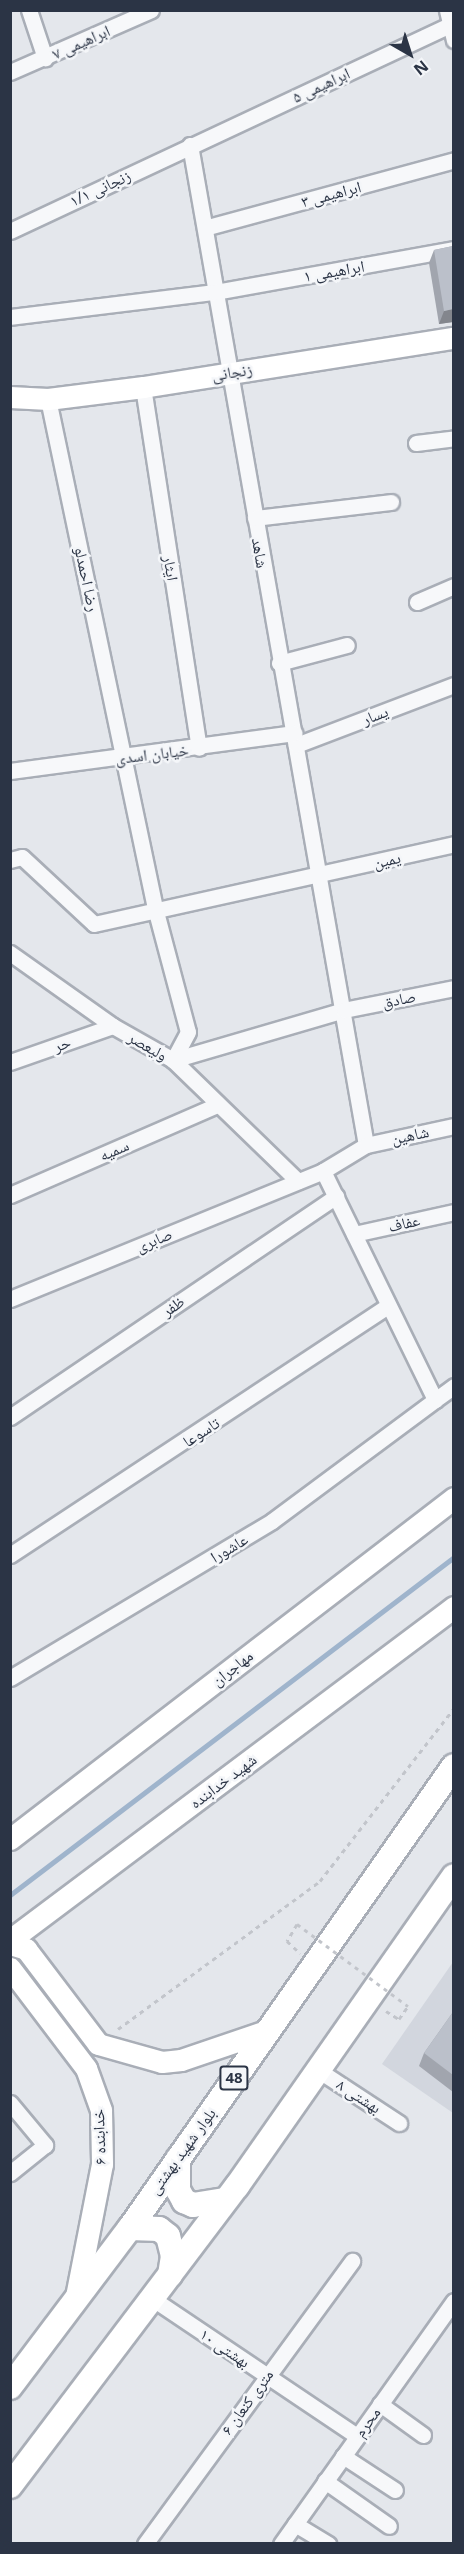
<!DOCTYPE html>
<html>
<head>
<meta charset="utf-8">
<style>
	body { margin:0 }
	#map { position:relative; width:464px; height:2554px; overflow:hidden; background:#e4e7ec; font-family:"Open Sans","Noto Naskh Arabic",sans-serif }
	div>[style] { position:absolute }
	.built>* { inset:0; background:#d2d6de }
	.stream>* { height:5px; margin:-2.5px; padding:0 2.5px; transform-origin:2.5px; border-radius:2.5px; background:#9fb4cc }
	.path>* { height:3px; margin-top:-1.5px; transform-origin:0; background:repeating-linear-gradient(90deg,#c2c5cb 0 4.5px,transparent 0 9px) }
	.roads { filter:drop-shadow(2px 0 #a9aeb7) drop-shadow(-2px 0 #a9aeb7) drop-shadow(0 2px #a9aeb7) drop-shadow(0 -2px #a9aeb7) }
	.street>* { height:15px; margin:-7.5px; padding:0 7.5px; transform-origin:7.5px; border-radius:7.5px; background:#f7f8fa }
	.secondary>* { height:21px; margin:-10.5px; padding:0 10.5px; transform-origin:10.5px; border-radius:10.5px; background:#fff }
	.primary>* { height:24px; margin:-12px; padding:0 12px; transform-origin:12px; border-radius:12px; background:#fff }
	.path-bridge>* { height:3px; margin-top:-1.5px; transform-origin:0; background:repeating-linear-gradient(90deg,#c2c5cb 0 4.5px,transparent 0 9px) }
	.wall>* { inset:0; background:#a1a5ae }
	.shaded-wall>* { inset:0; background:#83868d }
	.building>* { inset:0; background:#bbc0ca }
	span { translate:-50% -50%; white-space:nowrap; text-align:center; line-height:1.15; -webkit-text-stroke:5px #f4f6f9; paint-order:stroke }
	.shield-label span { padding:2px 4px; background:#f4f6f9; border:2px solid; border-radius:4px; -webkit-text-stroke-width:0 }
	.shield-label { font-size:15px; color:#2b3445; font-weight:700 }
	.street-label { font-size:16px; color:#2b3445 }
	.frame { position:absolute; inset:0; border:12px solid #2b3445; pointer-events:none }
	.north { position:absolute; left:380px; top:24px; width:60px; height:60px; -webkit-text-stroke:4px #f4f6f9; paint-order:stroke; rotate:141deg; font-size:16px; font-weight:700; line-height:24px; text-align:center; color:#2b3445 }
	.north::after { content:''; display:block; margin:auto; width:21px; height:27px; background:#2b3445; clip-path:polygon(50% 0,100% 100%,50% 72%,0 100%) }
</style>
</head>
<body>
<div id="map">
	<div class="built">
		<i style="clip-path:polygon(453px 1962px,453px 2113px,382px 2064px)"></i>
	</div>
	<div class="stream">
		<i style="left:10px;top:1895px;width:558px;rotate:-37.28deg"></i>
	</div>
	<div class="path">
		<i style="left:297px;top:1924px;width:20px;rotate:120deg"></i>
		<i style="left:287px;top:1941px;width:18px;rotate:43deg"></i>
		<i style="left:386px;top:2011px;width:15px;rotate:32deg"></i>
		<i style="left:399px;top:2019px;width:16px;rotate:-55deg"></i>
		<i style="left:118px;top:2029px;width:250px;rotate:-36.2deg"></i>
		<i style="left:320px;top:1881px;width:219px;rotate:-52.2deg"></i>
	</div>
	<div class="roads">
		<div class="street">
			<i style="left:29px;top:10px;width:51px;rotate:71.6deg"></i>
			<i style="left:447px;top:10px;width:31px;rotate:77deg"></i>
			<i style="left:10px;top:72px;width:154px;rotate:-23.7deg"></i>
			<i style="left:190px;top:145px;width:1015px;rotate:80.02deg"></i>
			<i style="left:208px;top:227px;width:255px;rotate:-15.2deg"></i>
			<i style="left:10px;top:231px;width:490px;rotate:-25.1deg"></i>
			<i style="left:10px;top:317px;width:207px;rotate:-7deg"></i>
			<i style="left:215px;top:292px;width:243px;rotate:-10.2deg"></i>
			<i style="left:143px;top:387px;width:365px;rotate:81.2deg"></i>
			<i style="left:48px;top:399px;width:520px;rotate:78.13deg"></i>
			<i style="left:155px;top:908px;width:128px;rotate:75.1deg"></i>
			<i style="left:188px;top:1032px;width:32px;rotate:118deg"></i>
			<i style="left:416px;top:443px;width:38px;rotate:-7deg"></i>
			<i style="left:255px;top:518px;width:137px;rotate:-6.7deg"></i>
			<i style="left:417px;top:602px;width:40px;rotate:-23.4deg"></i>
			<i style="left:279px;top:663px;width:70px;rotate:-14.8deg"></i>
			<i style="left:296px;top:745px;width:169px;rotate:-20.8deg"></i>
			<i style="left:10px;top:771px;width:287px;rotate:-7.6deg"></i>
			<i style="left:10px;top:860px;width:12px;rotate:-14deg"></i>
			<i style="left:22px;top:857px;width:98px;rotate:42.9deg"></i>
			<i style="left:94px;top:924px;width:369px;rotate:-12.5deg"></i>
			<i style="left:10px;top:953px;width:126px;rotate:35.3deg"></i>
			<i style="left:113px;top:1026px;width:69px;rotate:29.5deg"></i>
			<i style="left:173px;top:1060px;width:174px;rotate:44.1deg"></i>
			<i style="left:173px;top:1060px;width:178px;rotate:-16.3deg"></i>
			<i style="left:344px;top:1010px;width:112px;rotate:-11.3deg"></i>
			<i style="left:10px;top:1062px;width:109px;rotate:-19.3deg"></i>
			<i style="left:323px;top:1171px;width:255px;rotate:63.9deg"></i>
			<i style="left:435px;top:1400px;width:24px;rotate:-36deg"></i>
			<i style="left:10px;top:1195px;width:226px;rotate:-23.5deg"></i>
			<i style="left:354px;top:1234px;width:102px;rotate:-12.4deg"></i>
			<i style="left:10px;top:1299px;width:338px;rotate:-22.2deg"></i>
			<i style="left:323px;top:1171px;width:50px;rotate:-31.2deg"></i>
			<i style="left:366px;top:1145px;width:90px;rotate:-12.2deg"></i>
			<i style="left:10px;top:1417px;width:394px;rotate:-34.1deg"></i>
			<i style="left:10px;top:1555px;width:453px;rotate:-33.4deg"></i>
			<i style="left:10px;top:1678px;width:305px;rotate:-30.9deg"></i>
			<i style="left:272px;top:1521px;width:203px;rotate:-36.6deg"></i>
			<i style="left:318px;top:2070px;width:97px;rotate:33.2deg"></i>
			<i style="left:10px;top:2103px;width:55px;rotate:50.2deg"></i>
			<i style="left:45px;top:2145px;width:45px;rotate:141.3deg"></i>
			<i style="left:153px;top:2299px;width:246px;rotate:33.9deg"></i>
			<i style="left:380px;top:2404px;width:53px;rotate:35.8deg"></i>
			<i style="left:343px;top:2456px;width:62px;rotate:33.2deg"></i>
			<i style="left:325px;top:2481px;width:78px;rotate:35.1deg"></i>
			<i style="left:295px;top:2524px;width:39px;rotate:31deg"></i>
			<i style="left:145px;top:2544px;width:351px;rotate:-53.8deg"></i>
			<i style="left:281px;top:2544px;width:298px;rotate:-54.6deg"></i>
		</div>
		<div class="secondary">
			<i style="left:10px;top:397px;width:38px;rotate:3deg"></i>
			<i style="left:48px;top:399px;width:96px;rotate:-7.2deg"></i>
			<i style="left:143px;top:387px;width:315px;rotate:-9deg"></i>
			<i style="left:10px;top:1839px;width:560px;rotate:-37.52deg"></i>
			<i style="left:10px;top:1940px;width:555px;rotate:-36.87deg"></i>
			<i style="left:10px;top:1944px;width:17px;rotate:17deg"></i>
			<i style="left:26px;top:1949px;width:119px;rotate:52.8deg"></i>
			<i style="left:98px;top:2044px;width:66px;rotate:15.7deg"></i>
			<i style="left:162px;top:2062px;width:19px;rotate:-6deg"></i>
			<i style="left:181px;top:2060px;width:90px;rotate:-18.8deg"></i>
			<i style="left:10px;top:1968px;width:126px;rotate:52.8deg"></i>
			<i style="left:86px;top:2068px;width:45px;rotate:70.3deg"></i>
			<i style="left:101px;top:2110px;width:54px;rotate:88.9deg"></i>
			<i style="left:102px;top:2164px;width:135px;rotate:101.1deg"></i>
		</div>
		<div class="primary">
			<i style="left:178px;top:2159px;width:31px;rotate:90deg"></i>
			<i style="left:178px;top:2190px;width:13px;rotate:61deg"></i>
			<i style="left:184px;top:2201px;width:10px;rotate:24deg"></i>
			<i style="left:193px;top:2205px;width:33px;rotate:-9deg"></i>
			<i style="left:130px;top:2228px;width:29px;rotate:2deg"></i>
			<i style="left:159px;top:2229px;width:11px;rotate:38deg"></i>
			<i style="left:168px;top:2236px;width:21px;rotate:76deg"></i>
			<i style="left:173px;top:2256px;width:19px;rotate:99deg"></i>
			<i style="left:10px;top:2387px;width:199px;rotate:-53deg"></i>
			<i style="left:130px;top:2228px;width:564px;rotate:-54.96deg"></i>
			<i style="left:10px;top:2486px;width:376px;rotate:-52.9deg"></i>
			<i style="left:237px;top:2186px;width:378px;rotate:-55deg"></i>
		</div>
	</div>
	<div class="path-bridge">
		<i style="left:297px;top:1924px;width:138px;rotate:36.5deg"></i>
	</div>
	<div class="wall">
		<i style="clip-path:polygon(453px 246px,453px 322px,439px 324px,429px 263px,434px 250px)"></i>
		<i style="clip-path:polygon(453px 2012px,453px 2092px,419px 2066px,424px 2053px)"></i>
	</div>
	<div class="shaded-wall">
		<i style="clip-path:polygon(453px 309px,453px 322px,439px 324px,444px 311px)"></i>
	</div>
	<div class="building">
		<i style="clip-path:polygon(453px 246px,453px 309px,444px 311px,434px 250px)"></i>
		<i style="clip-path:polygon(453px 2012px,453px 2075px,424px 2053px)"></i>
	</div>
	<div class="shield-label">
		<span style="left:234px;top:2078px">48</span>
	</div>
	<div class="street-label">
		<span style="left:81px;top:42px;rotate:-24deg">ابراهیمی ۷</span>
		<span style="left:321px;top:85px;rotate:-25deg">ابراهیمی ۵</span>
		<span style="left:100px;top:188px;rotate:-25deg">زنجانی ۱/۱</span>
		<span style="left:331px;top:194px;rotate:-15deg">ابراهیمی ۳</span>
		<span style="left:334px;top:271px;rotate:-10deg">ابراهیمی ۱</span>
		<span style="left:232px;top:372px;rotate:-9deg">زنجانی</span>
		<span style="left:260px;top:553px;rotate:80deg">شاهد</span>
		<span style="left:171px;top:568px;rotate:81deg">ایثار</span>
		<span style="left:87px;top:579px;rotate:78deg">رضا احمدلو</span>
		<span style="left:375px;top:715px;rotate:-21deg">یسار</span>
		<span style="left:152px;top:754px;rotate:-7deg">خیابان اسدی</span>
		<span style="left:387px;top:860px;rotate:-13deg">یمین</span>
		<span style="left:399px;top:999px;rotate:-11deg">صادق</span>
		<span style="left:62px;top:1044px;rotate:-19deg">حر</span>
		<span style="left:148px;top:1046px;rotate:30deg">ولیعصر</span>
		<span style="left:410px;top:1135px;rotate:-12deg">شاهین</span>
		<span style="left:114px;top:1150px;rotate:-23deg">سمیه</span>
		<span style="left:404px;top:1223px;rotate:-13deg">عفاف</span>
		<span style="left:154px;top:1240px;rotate:-22deg">صابری</span>
		<span style="left:173px;top:1306px;rotate:-34deg">ظفر</span>
		<span style="left:201px;top:1432px;rotate:-33deg">تاسوعا</span>
		<span style="left:229px;top:1548px;rotate:-31deg">عاشورا</span>
		<span style="left:232px;top:1668px;rotate:-38deg">مهاجران</span>
		<span style="left:223px;top:1781px;rotate:-37deg">شهید خدابنده</span>
		<span style="left:359px;top:2096px;rotate:33deg">بهشتی ۸</span>
		<span style="left:99px;top:2137px;rotate:-92deg">خدابنده ۶</span>
		<span style="left:182px;top:2151px;rotate:-54deg">بلوار شهید بهشتی</span>
		<span style="left:225px;top:2348px;rotate:34deg">بهشتی ۱۰</span>
		<span style="left:247px;top:2402px;rotate:-54deg">۶ متری کنعان</span>
		<span style="left:367px;top:2422px;rotate:-54deg">محرم</span>
	</div>
	<div class="frame"></div>
	<div class="north">N</div>
</div>
</body>
</html>
